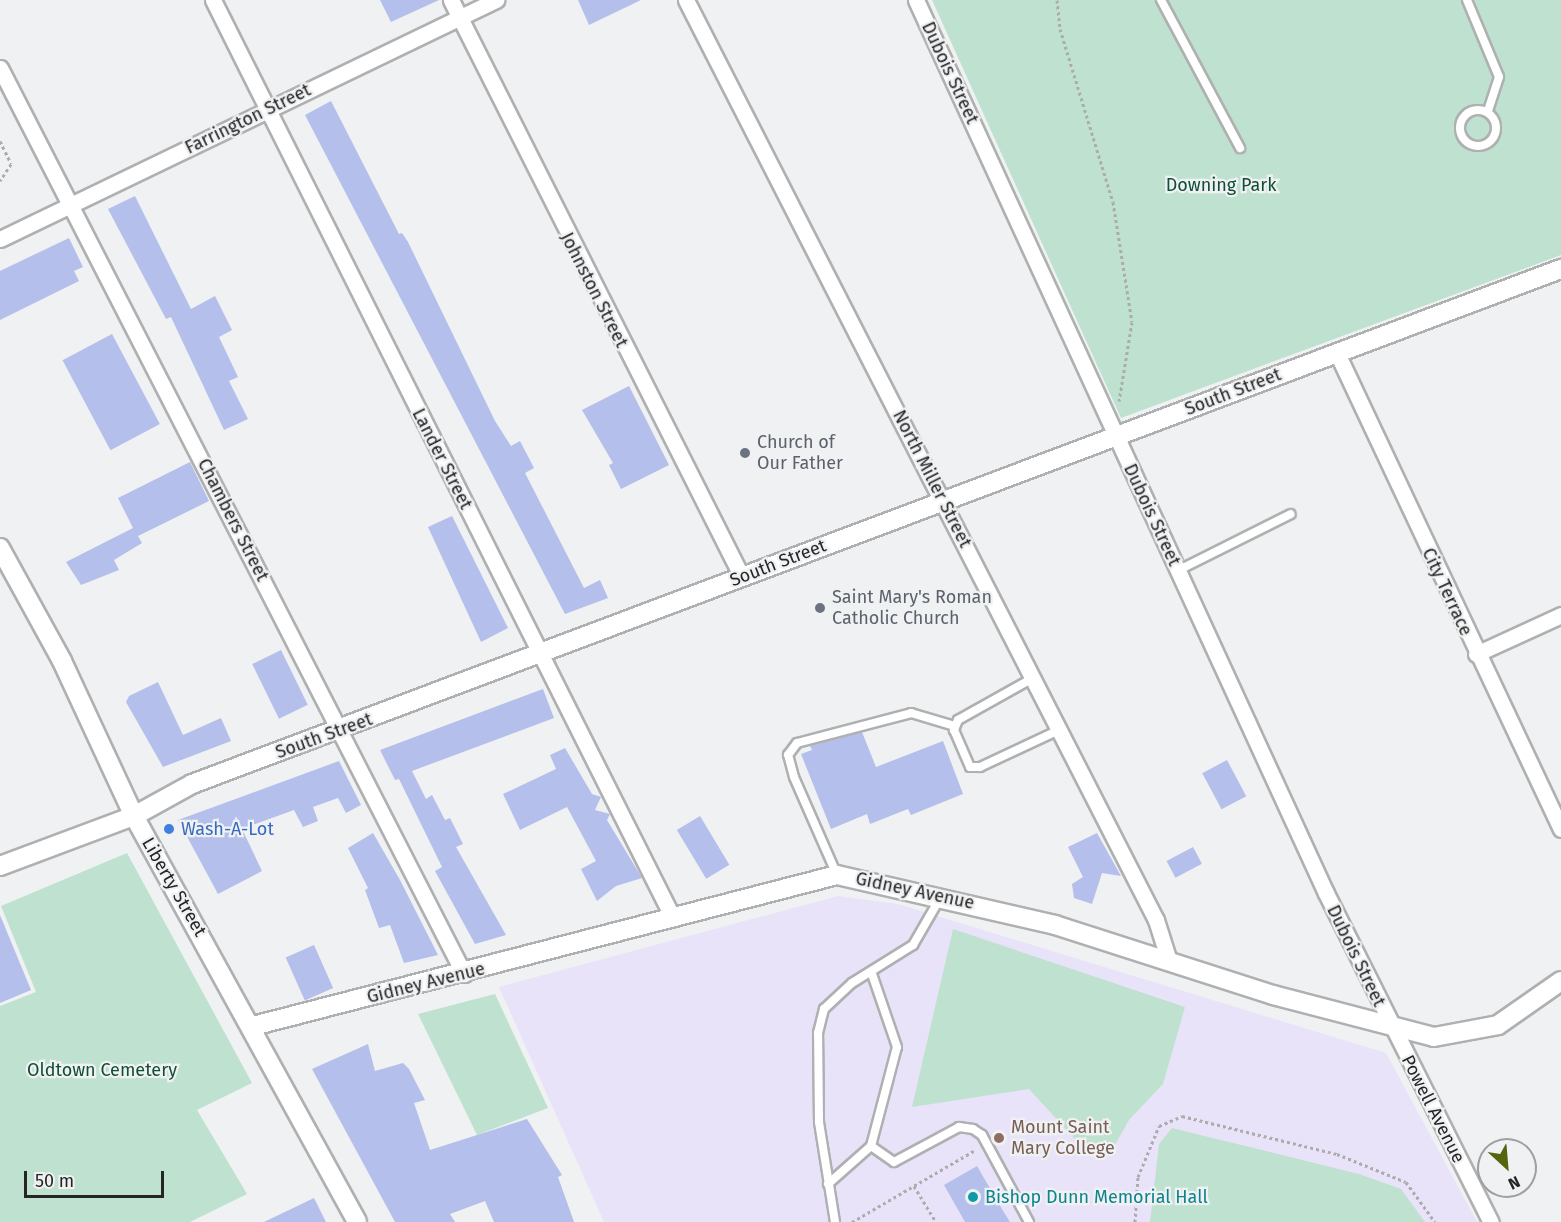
<!DOCTYPE html>
<html>
<head>
<meta charset="utf-8">
<style>
	body { margin:0 }
	#map { position:relative; width:1561px; height:1222px; overflow:hidden; background:#f0f1f2; font-family:"Fira Sans",sans-serif }
	div>[style] { position:absolute }
	.education>* { inset:0; background:#e9e3f9 }
	.green>* { inset:0; background:#bee2cf }
	.building>* { inset:0; background:#b4bfeb; transform-origin:0 0 }
	.path>* { height:3px; margin-top:-1.5px; transform-origin:0; background:repeating-linear-gradient(90deg,#acacad 0 3px,transparent 0 6px) }
	.roads { filter:drop-shadow(2px 0 #afb0b1) drop-shadow(-2px 0 #afb0b1) drop-shadow(0 2px #afb0b1) drop-shadow(0 -2px #afb0b1) }
	.service>* { height:8px; margin:-4px; padding:0 4px; transform-origin:4px; border-radius:4px; background:#fff }
	.service>.ring { margin:-4px; padding:0; box-sizing:content-box; background:none; border:8px solid #fff; border-radius:50% }
	.minor>* { height:15px; margin:-7.5px; padding:0 7.5px; transform-origin:7.5px; border-radius:7.5px; background:#fff }
	.tertiary>* { height:18px; margin:-9px; padding:0 9px; transform-origin:9px; border-radius:9px; background:#fff }
	.dots>* { width:16px; height:16px; translate:-50% -50%; box-sizing:border-box; border:3px solid #f0f1f2; border-radius:50% }
	span { translate:-50% -50%; white-space:nowrap; text-align:center; line-height:1.15; -webkit-text-stroke:4.5px #f0f1f2; paint-order:stroke }
	.street-label { font-size:18px; color:#252526 }
	.park-label { font-size:18px; color:#104f37 }
	.worship-label { font-size:18px; color:#5b616d }
	.left { translate:0 -50%; text-align:left }
	.shop-label { font-size:18px; color:#366cbe }
	.education-label { font-size:18px; color:#785e54 }
	.culture-label { font-size:18px; color:#0d838f }
	.north { position:absolute; left:1477px; top:1138px; width:60px; height:60px; box-sizing:border-box; background:#f0f1f2; border:2px solid #9f9fa0; border-radius:50%; rotate:154deg; font-size:16px; font-weight:700; line-height:24px; text-align:center; color:#252526 }
	.north::after { content:''; display:block; margin:auto; width:21px; height:27px; background:#54650e; clip-path:polygon(50% 0,100% 100%,50% 72%,0 100%) }
	.scale { position:absolute; left:24px; top:1171px; width:140px; height:27px; box-sizing:border-box; border:3px solid #252526; border-top:0; padding-left:8px; font-size:18px; line-height:21px; white-space:nowrap; color:#252526; -webkit-text-stroke:4px #f0f1f2; paint-order:stroke }
</style>
</head>
<body>
<div id="map">
	<div class="education">
		<i style="clip-path:polygon(838px 896px,898px 904px,1386px 1053px,1477px 1222px,604px 1222px,499px 987px)"></i>
	</div>
	<div class="green">
		<i style="clip-path:polygon(932px 0,1561px 0,1561px 255px,1121px 418px)"></i>
		<i style="clip-path:polygon(127px 853px,252px 1083px,197px 1110px,247px 1194px,190px 1222px,0 1222px,0 1006px,36px 992px,1px 906px)"></i>
		<i style="clip-path:polygon(953px 929px,1185px 1007px,1163px 1084px,1129px 1120px,1111px 1152px,1097px 1155px,1084px 1149px,1029px 1089px,912px 1107px)"></i>
		<i style="clip-path:polygon(495px 994px,548px 1108px,477px 1135px,418px 1014px)"></i>
		<i style="clip-path:polygon(1172px 1128px,1359px 1174px,1401px 1189px,1425px 1222px,1150px 1222px,1159px 1144px)"></i>
	</div>
	<div class="building">
		<i style="clip-path:polygon(380px 0,439px 0,391px 22px)"></i>
		<i style="clip-path:polygon(578px 0,641px 0,589px 25px)"></i>
		<i style="clip-path:polygon(331px 101px,399px 234px,402px 233px,408px 242px,495px 421px,511px 446px,520px 441px,534px 468px,525px 473px,584px 588px,600px 580px,608px 598px,565px 614px,305px 115px)"></i>
		<i style="clip-path:polygon(135px 196px,191px 309px,215px 296px,232px 330px,219px 337px,238px 377px,229px 381px,248px 419px,224px 430px,171px 317px,166px 319px,108px 209px)"></i>
		<i style="clip-path:polygon(69px 238px,83px 267px,74px 271px,79px 281px,0 320px,0 271px)"></i>
		<i style="left:112px;top:334px;width:102px;height:56px;rotate:62deg"></i>
		<i style="clip-path:polygon(629px 386px,669px 465px,621px 489px,609px 465px,613px 463px,582px 410px)"></i>
		<i style="clip-path:polygon(190px 462px,209px 501px,138px 536px,142px 543px,114px 560px,119px 570px,81px 585px,66px 562px,133px 528px,118px 498px)"></i>
		<i style="clip-path:polygon(452px 516px,508px 628px,481px 642px,428px 527px)"></i>
		<i style="left:281px;top:650px;width:61px;height:32px;rotate:64deg"></i>
		<i style="clip-path:polygon(158px 682px,183px 735px,221px 718px,231px 741px,163px 767px,126px 702px,129px 696px)"></i>
		<i style="clip-path:polygon(543px 689px,554px 718px,412px 771px,426px 799px,432px 795px,445px 820px,450px 818px,463px 844px,456px 847px,506px 935px,475px 944px,435px 871px,442px 867px,399px 779px,395px 780px,380px 750px)"></i>
		<i style="clip-path:polygon(862px 732px,876px 767px,943px 741px,963px 794px,911px 815px,908px 809px,870px 824px,867px 814px,831px 829px,801px 754px,812px 750px,810px 746px)"></i>
		<i style="clip-path:polygon(565px 748px,592px 794px,601px 797px,595px 810px,610px 814px,607px 820px,642px 878px,616px 886px,597px 901px,581px 869px,596px 861px,567px 807px,520px 830px,503px 794px,556px 769px,550px 755px)"></i>
		<i style="left:1227px;top:760px;width:41px;height:28px;rotate:62deg"></i>
		<i style="clip-path:polygon(339px 761px,361px 805px,346px 813px,338px 798px,313px 807px,318px 821px,303px 827px,294px 810px,250px 826px,243px 831px,262px 871px,218px 894px,178px 820px)"></i>
		<i style="left:700px;top:816px;width:57px;height:27px;rotate:59deg"></i>
		<i style="clip-path:polygon(373px 833px,400px 880px,438px 955px,404px 963px,390px 925px,379px 928px,365px 890px,368px 888px,348px 848px)"></i>
		<i style="clip-path:polygon(1097px 833px,1121px 876px,1102px 873px,1092px 904px,1074px 898px,1072px 884px,1083px 877px,1068px 847px)"></i>
		<i style="left:1193px;top:847px;width:19px;height:30px;rotate:62deg"></i>
		<i style="clip-path:polygon(0 915px,31px 990px,0 1003px)"></i>
		<i style="left:314px;top:945px;width:47px;height:31px;rotate:66deg"></i>
		<i style="clip-path:polygon(368px 1044px,375px 1071px,403px 1063px,409px 1069px,425px 1100px,414px 1103px,430px 1150px,527px 1119px,562px 1175px,558px 1177px,574px 1222px,494px 1222px,485px 1201px,450px 1214px,455px 1222px,395px 1222px,312px 1069px)"></i>
		<i style="clip-path:polygon(977px 1166px,1002px 1209px,1010px 1222px,965px 1222px,944px 1185px)"></i>
		<i style="clip-path:polygon(314px 1198px,326px 1222px,264px 1222px)"></i>
	</div>
	<div class="path">
		<i style="left:1057px;top:0;width:29px;rotate:84deg"></i>
		<i style="left:1060px;top:29px;width:181px;rotate:73deg"></i>
		<i style="left:1113px;top:202px;width:121px;rotate:81deg"></i>
		<i style="left:1132px;top:322px;width:80px;rotate:99.3deg"></i>
		<i style="left:0;top:141px;width:25px;rotate:64deg"></i>
		<i style="left:11px;top:164px;width:20px;rotate:123deg"></i>
		<i style="left:914px;top:1186px;width:42px;rotate:58.6deg"></i>
		<i style="left:852px;top:1222px;width:143px;rotate:-30.3deg"></i>
		<i style="left:1135px;top:1222px;width:45px;rotate:-86.2deg"></i>
		<i style="left:1138px;top:1177px;width:55px;rotate:-67.6deg"></i>
		<i style="left:1159px;top:1126px;width:25px;rotate:-23deg"></i>
		<i style="left:1182px;top:1116px;width:160px;rotate:13.8deg"></i>
		<i style="left:1337px;top:1154px;width:74px;rotate:22.1deg"></i>
		<i style="left:1406px;top:1182px;width:49px;rotate:54.1deg"></i>
	</div>
	<div class="roads">
		<div class="service">
			<i style="left:1161px;top:0;width:168px;rotate:61.9deg"></i>
			<i style="left:1467px;top:0;width:83px;rotate:67.4deg"></i>
			<i style="left:1499px;top:77px;width:36px;rotate:108deg"></i>
			<i class="ring" style="left:1460px;top:110px;width:28px;height:28px"></i>
			<i style="left:1177px;top:571px;width:127px;rotate:-26.6deg"></i>
			<i style="left:1033px;top:678px;width:86px;rotate:150.8deg"></i>
			<i style="left:958px;top:720px;width:11px;rotate:112deg"></i>
			<i style="left:954px;top:730px;width:40px;rotate:66.6deg"></i>
			<i style="left:970px;top:767px;width:10px"></i>
			<i style="left:980px;top:767px;width:87px;rotate:-25.1deg"></i>
			<i style="left:837px;top:875px;width:107px;rotate:-113.7deg"></i>
			<i style="left:794px;top:777px;width:23px;rotate:-105deg"></i>
			<i style="left:788px;top:755px;width:15px;rotate:-53deg"></i>
			<i style="left:797px;top:743px;width:118px;rotate:-14.7deg"></i>
			<i style="left:911px;top:713px;width:46px;rotate:16.5deg"></i>
			<i style="left:871px;top:1146px;width:28px;rotate:35deg"></i>
			<i style="left:894px;top:1162px;width:74px;rotate:-28.3deg"></i>
			<i style="left:959px;top:1127px;width:14px;rotate:8deg"></i>
			<i style="left:973px;top:1129px;width:11px;rotate:34deg"></i>
			<i style="left:982px;top:1135px;width:99px;rotate:61.6deg"></i>
			<i style="left:828px;top:1184px;width:57px;rotate:-41.5deg"></i>
			<i style="left:871px;top:1146px;width:102px;rotate:-75.3deg"></i>
			<i style="left:897px;top:1047px;width:77px;rotate:-108.9deg"></i>
			<i style="left:835px;top:1222px;width:101px;rotate:-99.1deg"></i>
			<i style="left:819px;top:1122px;width:89px;rotate:-90.6deg"></i>
			<i style="left:818px;top:1033px;width:25px;rotate:-76deg"></i>
			<i style="left:824px;top:1009px;width:38px;rotate:-43deg"></i>
			<i style="left:852px;top:983px;width:72px;rotate:-31.9deg"></i>
			<i style="left:913px;top:945px;width:52px;rotate:-60deg"></i>
		</div>
		<div class="minor">
			<i style="left:213px;top:0;width:1027px;rotate:63.39deg"></i>
			<i style="left:451px;top:0;width:646px;rotate:63.24deg"></i>
			<i style="left:686px;top:0;width:1033px;rotate:62.94deg"></i>
			<i style="left:1156px;top:920px;width:43px;rotate:72.4deg"></i>
			<i style="left:916px;top:0;width:983px;rotate:65.34deg"></i>
			<i style="left:1326px;top:893px;width:368px;rotate:63.4deg"></i>
			<i style="left:0;top:68px;width:1018px;rotate:62.88deg"></i>
			<i style="left:0;top:239px;width:551px;rotate:-25.73deg"></i>
			<i style="left:1337px;top:353px;width:526px;rotate:64.8deg"></i>
			<i style="left:1476px;top:654px;width:94px;rotate:-24.6deg"></i>
		</div>
		<div class="tertiary">
			<i style="left:0;top:548px;width:129px;rotate:61.2deg"></i>
			<i style="left:62px;top:661px;width:171px;rotate:65.1deg"></i>
			<i style="left:134px;top:816px;width:463px;rotate:61.2deg"></i>
			<i style="left:0;top:866px;width:143px;rotate:-20.5deg"></i>
			<i style="left:134px;top:816px;width:66px;rotate:-28.9deg"></i>
			<i style="left:192px;top:784px;width:1463px;rotate:-20.62deg"></i>
			<i style="left:253px;top:1026px;width:603px;rotate:-14.5deg"></i>
			<i style="left:837px;top:875px;width:224px;rotate:12.9deg"></i>
			<i style="left:1055px;top:925px;width:229px;rotate:17.8deg"></i>
			<i style="left:1273px;top:995px;width:166px;rotate:14.6deg"></i>
			<i style="left:1434px;top:1037px;width:65px;rotate:-10.6deg"></i>
			<i style="left:1498px;top:1025px;width:77px;rotate:-34.9deg"></i>
		</div>
	</div>
	<div class="dots">
		<i style="left:745px;top:453px;background:#6b7280"></i>
		<i style="left:820px;top:608px;background:#6b7280"></i>
		<i style="left:169px;top:829px;background:#3f7fe0"></i>
		<i style="left:999px;top:1138px;background:#8d6e63"></i>
		<i style="left:973px;top:1197px;background:#0f9aa8"></i>
	</div>
	<div class="street-label">
		<span style="left:950px;top:73px;rotate:65deg">Dubois Street</span>
		<span style="left:248px;top:119px;rotate:-26deg">Farrington Street</span>
		<span style="left:594px;top:290px;rotate:63deg">Johnston Street</span>
		<span style="left:1233px;top:392px;rotate:-21deg">South Street</span>
		<span style="left:442px;top:459px;rotate:63deg">Lander Street</span>
		<span style="left:932px;top:479px;rotate:63deg">North Miller Street</span>
		<span style="left:1152px;top:515px;rotate:65deg">Dubois Street</span>
		<span style="left:233px;top:520px;rotate:63deg">Chambers Street</span>
		<span style="left:778px;top:563px;rotate:-21deg">South Street</span>
		<span style="left:1447px;top:592px;rotate:65deg">City Terrace</span>
		<span style="left:324px;top:736px;rotate:-20deg">South Street</span>
		<span style="left:174px;top:887px;rotate:60deg">Liberty Street</span>
		<span style="left:915px;top:891px;rotate:12deg">Gidney Avenue</span>
		<span style="left:1356px;top:956px;rotate:64deg">Dubois Street</span>
		<span style="left:426px;top:983px;rotate:-14deg">Gidney Avenue</span>
		<span style="left:1433px;top:1109px;rotate:63deg">Powell Avenue</span>
	</div>
	<div class="park-label">
		<span style="left:1221px;top:185px">Downing Park</span>
		<span style="left:102px;top:1070px">Oldtown Cemetery</span>
	</div>
	<div class="worship-label">
		<span class="left" style="left:757px;top:453px">Church of<br>Our Father</span>
		<span class="left" style="left:832px;top:608px">Saint Mary's Roman<br>Catholic Church</span>
	</div>
	<div class="shop-label">
		<span class="left" style="left:181px;top:829px">Wash-A-Lot</span>
	</div>
	<div class="education-label">
		<span class="left" style="left:1011px;top:1138px">Mount Saint<br>Mary College</span>
	</div>
	<div class="culture-label">
		<span class="left" style="left:985px;top:1197px">Bishop Dunn Memorial Hall</span>
	</div>
	<div class="north">N</div>
	<div class="scale">50 m</div>
</div>
</body>
</html>
